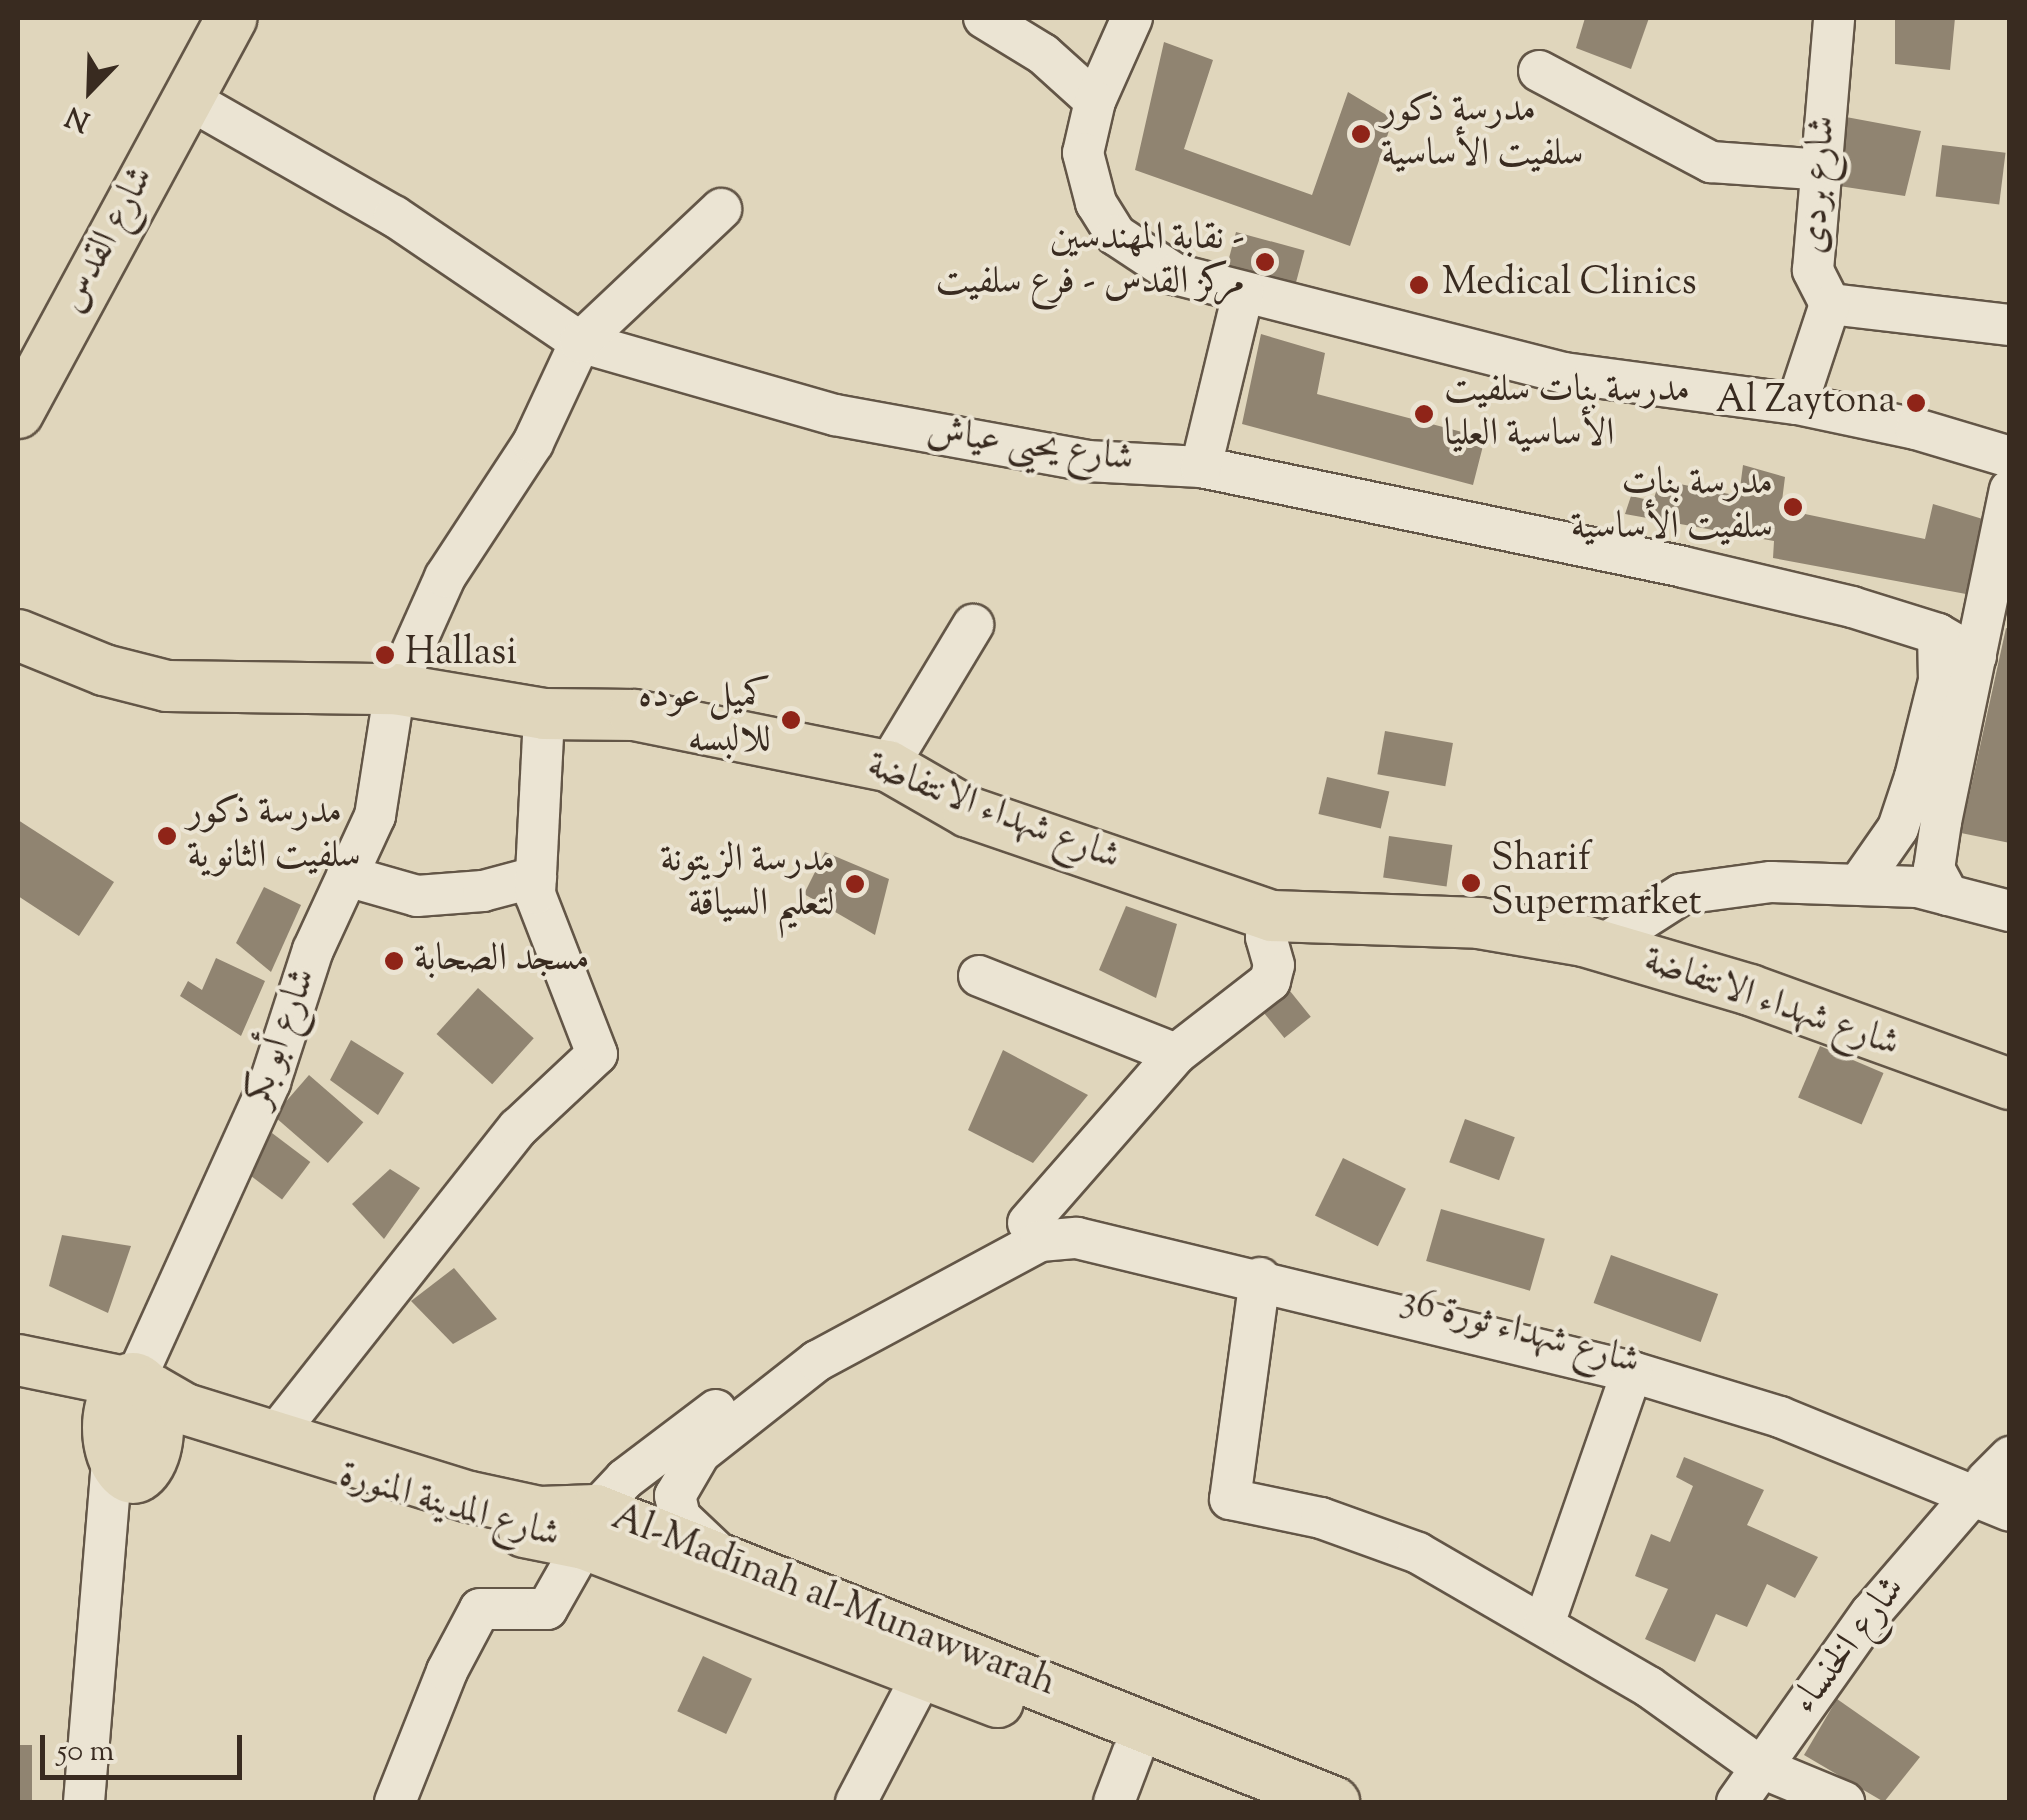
<!DOCTYPE html>
<html>
<head>
<meta charset="utf-8">
<style>
	body { margin:0 }
	#map { position:relative; width:2027px; height:1820px; overflow:hidden; background:#e0d6bc; font-family:"Sorts Mill Goudy",Amiri,serif }
	div>[style] { position:absolute }
	.building>* { inset:0; background:#908471; transform-origin:0 0 }
	.roads { filter:drop-shadow(2px 0 #635647) drop-shadow(-2px 0 #635647) drop-shadow(0 2px #635647) drop-shadow(0 -2px #635647) }
	.minor>* { height:40px; margin:-20px; padding:0 20px; transform-origin:20px; border-radius:20px; background:#ebe4d3 }
	.major>* { height:50px; margin:-25px; padding:0 25px; transform-origin:25px; border-radius:25px; background:#e0d6bc }
	.major>.ring { margin:-25px; padding:0; box-sizing:content-box; background:none; border:50px solid #e0d6bc; border-radius:50% }
	.dots>* { width:28px; height:28px; translate:-50% -50%; box-sizing:border-box; border:5px solid #ebe4d3; border-radius:50% }
	span { translate:-50% -50%; white-space:nowrap; text-align:center; line-height:1.15; -webkit-text-stroke:8px #ebe4d3; paint-order:stroke }
	.poi-label { font-size:38px; color:#392b20 }
	.left { translate:0 -50%; text-align:left }
	.right { translate:-100% -50%; text-align:right }
	.street-label { font-size:38px; color:#392b20 }
	.frame { position:absolute; inset:0; border:20px solid #392b20; pointer-events:none }
	.north { position:absolute; left:40px; top:40px; width:100px; height:100px; -webkit-text-stroke:8px #ebe4d3; paint-order:stroke; rotate:203deg; font-size:28px; font-weight:700; line-height:40px; text-align:center; color:#392b20 }
	.north::after { content:''; display:block; margin:auto; width:35px; height:45px; background:#392b20; clip-path:polygon(50% 0,100% 100%,50% 72%,0 100%) }
	.scale { position:absolute; left:40px; top:1735px; width:202px; height:45px; box-sizing:border-box; border:5px solid #392b20; border-top:0; padding-left:12px; font-size:30px; line-height:35px; white-space:nowrap; color:#392b20; -webkit-text-stroke:8px #ebe4d3; paint-order:stroke }
</style>
</head>
<body>
<div id="map">
	<div class="building">
		<i style="clip-path:polygon(1585px 18px,1649px 18px,1631px 69px,1576px 48px)"></i>
		<i style="clip-path:polygon(1895px 18px,1955px 18px,1950px 70px,1895px 64px)"></i>
		<i style="clip-path:polygon(1164px 42px,1213px 60px,1184px 149px,1312px 195px,1348px 92px,1393px 119px,1350px 246px,1135px 170px)"></i>
		<i style="clip-path:polygon(1846px 117px,1921px 131px,1905px 196px,1839px 186px)"></i>
		<i style="left:1942px;top:145px;width:64px;height:52px;rotate:7deg"></i>
		<i style="left:1236px;top:232px;width:71px;height:42px;rotate:15deg"></i>
		<i style="clip-path:polygon(1261px 334px,1325px 353px,1317px 394px,1485px 438px,1473px 485px,1242px 424px)"></i>
		<i style="clip-path:polygon(1743px 465px,1785px 477px,1781px 509px,1925px 539px,1933px 504px,1986px 520px,1966px 594px,1773px 558px,1774px 541px,1625px 514px,1631px 496px,1653px 501px,1660px 480px,1739px 496px)"></i>
		<i style="clip-path:polygon(2006px 628px,2010px 629px,2010px 843px,1961px 833px)"></i>
		<i style="left:1385px;top:731px;width:69px;height:44px;rotate:10deg"></i>
		<i style="left:1327px;top:777px;width:64px;height:38px;rotate:13deg"></i>
		<i style="clip-path:polygon(18px 820px,114px 882px,79px 936px,18px 896px)"></i>
		<i style="left:1389px;top:836px;width:64px;height:42px;rotate:8deg"></i>
		<i style="clip-path:polygon(825px 852px,889px 879px,875px 935px,804px 894px)"></i>
		<i style="clip-path:polygon(264px 887px,301px 905px,271px 972px,236px 943px)"></i>
		<i style="clip-path:polygon(1126px 906px,1177px 924px,1156px 998px,1099px 970px)"></i>
		<i style="clip-path:polygon(216px 958px,265px 981px,241px 1036px,180px 996px,188px 981px,202px 990px)"></i>
		<i style="left:478px;top:988px;width:75px;height:62px;rotate:42deg"></i>
		<i style="left:1290px;top:991px;width:33px;height:34px;rotate:51deg"></i>
		<i style="clip-path:polygon(351px 1040px,404px 1073px,378px 1115px,330px 1080px)"></i>
		<i style="left:1820px;top:1046px;width:69px;height:56px;rotate:23deg"></i>
		<i style="clip-path:polygon(1003px 1050px,1088px 1095px,1033px 1163px,968px 1130px)"></i>
		<i style="left:309px;top:1075px;width:72px;height:54px;rotate:41deg"></i>
		<i style="left:1465px;top:1119px;width:53px;height:46px;rotate:20deg"></i>
		<i style="left:272px;top:1133px;width:48px;height:47px;rotate:37deg"></i>
		<i style="left:1343px;top:1158px;width:70px;height:64px;rotate:26deg"></i>
		<i style="clip-path:polygon(390px 1169px,420px 1188px,384px 1239px,352px 1204px)"></i>
		<i style="left:1441px;top:1209px;width:108px;height:54px;rotate:16deg"></i>
		<i style="clip-path:polygon(62px 1235px,131px 1246px,108px 1313px,49px 1286px)"></i>
		<i style="left:1611px;top:1255px;width:114px;height:51px;rotate:20deg"></i>
		<i style="clip-path:polygon(454px 1268px,497px 1319px,453px 1344px,411px 1301px)"></i>
		<i style="clip-path:polygon(1684px 1457px,1764px 1490px,1747px 1525px,1818px 1557px,1795px 1598px,1767px 1584px,1747px 1627px,1716px 1614px,1695px 1662px,1645px 1639px,1668px 1589px,1635px 1576px,1651px 1534px,1670px 1542px,1693px 1486px,1676px 1477px)"></i>
		<i style="left:703px;top:1656px;width:54px;height:61px;rotate:25deg"></i>
		<i style="clip-path:polygon(1837px 1699px,1920px 1757px,1884px 1802px,1804px 1755px)"></i>
		<i style="left:32px;top:1745px;width:57px;height:14px;rotate:90deg"></i>
	</div>
	<div class="roads">
		<div class="minor">
			<i style="left:984px;top:18px;width:69px;rotate:31.4deg"></i>
			<i style="left:1043px;top:54px;width:70px;rotate:42.1deg"></i>
			<i style="left:1132px;top:18px;width:91px;rotate:114deg"></i>
			<i style="left:1095px;top:101px;width:53px;rotate:103deg"></i>
			<i style="left:1083px;top:153px;width:52px;rotate:75.4deg"></i>
			<i style="left:1096px;top:203px;width:38px;rotate:58deg"></i>
			<i style="left:1116px;top:235px;width:71px;rotate:33.5deg"></i>
			<i style="left:1175px;top:274px;width:401px;rotate:14.3deg"></i>
			<i style="left:1564px;top:373px;width:235px;rotate:7.6deg"></i>
			<i style="left:1797px;top:404px;width:122px;rotate:11.9deg"></i>
			<i style="left:1916px;top:429px;width:98px;rotate:16.6deg"></i>
			<i style="left:1539px;top:71px;width:195px;rotate:27.9deg"></i>
			<i style="left:1711px;top:162px;width:113px;rotate:4deg"></i>
			<i style="left:185px;top:97px;width:241px;rotate:29.7deg"></i>
			<i style="left:394px;top:216px;width:225px;rotate:34.1deg"></i>
			<i style="left:580px;top:342px;width:265px;rotate:16deg"></i>
			<i style="left:835px;top:415px;width:256px;rotate:10.3deg"></i>
			<i style="left:1087px;top:461px;width:114px;rotate:3deg"></i>
			<i style="left:1201px;top:467px;width:492px;rotate:11.7deg"></i>
			<i style="left:1683px;top:567px;width:174px;rotate:13.3deg"></i>
			<i style="left:1852px;top:607px;width:90px;rotate:17.4deg"></i>
			<i style="left:1938px;top:634px;width:44px;rotate:30.1deg"></i>
			<i style="left:1830px;top:304px;width:181px;rotate:6.7deg"></i>
			<i style="left:1797px;top:404px;width:105px;rotate:-71.7deg"></i>
			<i style="left:1830px;top:304px;width:38px;rotate:-117deg"></i>
			<i style="left:1813px;top:270px;width:253px;rotate:-85.2deg"></i>
			<i style="left:1201px;top:467px;width:179px;rotate:-76.4deg"></i>
			<i style="left:888px;top:766px;width:165px;rotate:-58.9deg"></i>
			<i style="left:347px;top:876px;width:73px;rotate:15.9deg"></i>
			<i style="left:417px;top:896px;width:66px;rotate:-4.3deg"></i>
			<i style="left:483px;top:891px;width:55px;rotate:-14.8deg"></i>
			<i style="left:1859px;top:884px;width:68px;rotate:-55.1deg"></i>
			<i style="left:1898px;top:828px;width:54px;rotate:-71.6deg"></i>
			<i style="left:1915px;top:777px;width:99px;rotate:-76deg"></i>
			<i style="left:1939px;top:681px;width:47px;rotate:-91.2deg"></i>
			<i style="left:1948px;top:895px;width:30px;rotate:-118deg"></i>
			<i style="left:1934px;top:869px;width:48px;rotate:-81.5deg"></i>
			<i style="left:1941px;top:822px;width:339px;rotate:-78.3deg"></i>
			<i style="left:1601px;top:946px;width:96px;rotate:-32.7deg"></i>
			<i style="left:1682px;top:894px;width:90px;rotate:-7.7deg"></i>
			<i style="left:1771px;top:882px;width:146px;rotate:2deg"></i>
			<i style="left:1917px;top:887px;width:96px;rotate:14.5deg"></i>
			<i style="left:979px;top:976px;width:212px;rotate:21.6deg"></i>
			<i style="left:1028px;top:1223px;width:225px;rotate:-48.8deg"></i>
			<i style="left:1176px;top:1054px;width:119px;rotate:-37.8deg"></i>
			<i style="left:1270px;top:981px;width:16px;rotate:-76deg"></i>
			<i style="left:1274px;top:965px;width:29px;rotate:-106deg"></i>
			<i style="left:1266px;top:937px;width:22px;rotate:-74deg"></i>
			<i style="left:1260px;top:1278px;width:223px;rotate:97.7deg"></i>
			<i style="left:1230px;top:1499px;width:93px;rotate:11.8deg"></i>
			<i style="left:1321px;top:1518px;width:103px;rotate:19.8deg"></i>
			<i style="left:1418px;top:1553px;width:267px;rotate:30.1deg"></i>
			<i style="left:1649px;top:1687px;width:139px;rotate:35.6deg"></i>
			<i style="left:1762px;top:1768px;width:89px;rotate:22.5deg"></i>
			<i style="left:136px;top:1378px;width:325px;rotate:-65.6deg"></i>
			<i style="left:270px;top:1082px;width:139px;rotate:-72deg"></i>
			<i style="left:313px;top:950px;width:148px;rotate:-65.2deg"></i>
			<i style="left:375px;top:816px;width:129px;rotate:-81.1deg"></i>
			<i style="left:395px;top:689px;width:123px;rotate:-65.9deg"></i>
			<i style="left:445px;top:577px;width:160px;rotate:-56.7deg"></i>
			<i style="left:533px;top:443px;width:111px;rotate:-65deg"></i>
			<i style="left:580px;top:342px;width:194px;rotate:-43.3deg"></i>
			<i style="left:276px;top:1434px;width:390px;rotate:-51.7deg"></i>
			<i style="left:518px;top:1128px;width:108px;rotate:-43.1deg"></i>
			<i style="left:597px;top:1054px;width:172px;rotate:-111.2deg"></i>
			<i style="left:535px;top:894px;width:180px;rotate:-87.1deg"></i>
			<i style="left:1986px;top:1481px;width:34px;rotate:-45deg"></i>
			<i style="left:596px;top:1510px;width:42px;rotate:-46.9deg"></i>
			<i style="left:625px;top:1479px;width:114px;rotate:-37.2deg"></i>
			<i style="left:720px;top:1555px;width:55px;rotate:-136.5deg"></i>
			<i style="left:680px;top:1517px;width:22px;rotate:-103deg"></i>
			<i style="left:675px;top:1496px;width:50px;rotate:-59.8deg"></i>
			<i style="left:700px;top:1453px;width:149px;rotate:-38.2deg"></i>
			<i style="left:817px;top:1361px;width:253px;rotate:-28.3deg"></i>
			<i style="left:1040px;top:1241px;width:37px;rotate:-5deg"></i>
			<i style="left:1077px;top:1238px;width:571px;rotate:13.57deg"></i>
			<i style="left:1632px;top:1372px;width:155px;rotate:16.9deg"></i>
			<i style="left:1780px;top:1417px;width:248px;rotate:22.2deg"></i>
			<i style="left:1544px;top:1624px;width:267px;rotate:-70.8deg"></i>
			<i style="left:84px;top:1802px;width:363px;rotate:-85.3deg"></i>
			<i style="left:114px;top:1440px;width:20px;rotate:-57deg"></i>
			<i style="left:395px;top:1802px;width:141px;rotate:-68.3deg"></i>
			<i style="left:447px;top:1671px;width:70px;rotate:-62deg"></i>
			<i style="left:480px;top:1609px;width:67px"></i>
			<i style="left:547px;top:1609px;width:75px;rotate:-60.4deg"></i>
			<i style="left:856px;top:1802px;width:144px;rotate:-62.4deg"></i>
			<i style="left:1114px;top:1802px;width:53px;rotate:-69.2deg"></i>
			<i style="left:1737px;top:1802px;width:232px;rotate:-54.7deg"></i>
			<i style="left:1871px;top:1613px;width:155px;rotate:-49.2deg"></i>
		</div>
		<div class="major">
			<i style="left:18px;top:413px;width:449px;rotate:-61.6deg"></i>
			<i style="left:18px;top:635px;width:93px;rotate:22.1deg"></i>
			<i style="left:104px;top:670px;width:65px;rotate:14.3deg"></i>
			<i style="left:167px;top:686px;width:228px;rotate:0.8deg"></i>
			<i style="left:395px;top:689px;width:151px;rotate:9.5deg"></i>
			<i style="left:544px;top:714px;width:90px;rotate:0.6deg"></i>
			<i style="left:634px;top:715px;width:259px;rotate:11.4deg"></i>
			<i style="left:888px;top:766px;width:92px;rotate:29.9deg"></i>
			<i style="left:968px;top:812px;width:321px;rotate:18.9deg"></i>
			<i style="left:1272px;top:916px;width:207px;rotate:1.9deg"></i>
			<i style="left:1479px;top:923px;width:107px;rotate:9.7deg"></i>
			<i style="left:1584px;top:941px;width:173px;rotate:16.4deg"></i>
			<i style="left:1750px;top:990px;width:276px;rotate:19.9deg"></i>
			<i style="left:18px;top:1360px;width:104px;rotate:11.6deg"></i>
			<i class="ring" style="left:108px;top:1378px;width:-4px;height:-4px"></i>
			<i style="left:152px;top:1390px;width:38px;rotate:30deg"></i>
			<i style="left:185px;top:1409px;width:298px;rotate:17.2deg"></i>
			<i style="left:470px;top:1497px;width:72px;rotate:12.1deg"></i>
			<i style="left:540px;top:1512px;width:56px;rotate:-2deg"></i>
			<i style="left:596px;top:1510px;width:794px;rotate:21.59deg"></i>
			<i style="left:524px;top:1532px;width:61px;rotate:11.3deg"></i>
			<i style="left:584px;top:1544px;width:443px;rotate:20.9deg"></i>
		</div>
	</div>
	<div class="dots">
		<i style="left:1361px;top:134px;background:#8f2418"></i>
		<i style="left:1265px;top:262px;background:#8f2418"></i>
		<i style="left:1419px;top:285px;background:#8f2418"></i>
		<i style="left:1916px;top:403px;background:#8f2418"></i>
		<i style="left:1424px;top:414px;background:#8f2418"></i>
		<i style="left:1793px;top:507px;background:#8f2418"></i>
		<i style="left:385px;top:655px;background:#8f2418"></i>
		<i style="left:791px;top:720px;background:#8f2418"></i>
		<i style="left:167px;top:836px;background:#8f2418"></i>
		<i style="left:1471px;top:883px;background:#8f2418"></i>
		<i style="left:855px;top:884px;background:#8f2418"></i>
		<i style="left:394px;top:961px;background:#8f2418"></i>
	</div>
	<div class="poi-label">
		<span class="left" style="left:1381px;top:134px">مدرسة ذكور<br>سلفيت الأساسية</span>
		<span class="right" style="left:1245px;top:262px">نقابة المهندسين -<br>مركز القدس - فرع سلفيت</span>
		<span class="left" style="left:1442px;top:285px">Medical Clinics</span>
		<span class="left" style="left:1444px;top:414px">مدرسة بنات سلفيت<br>الأساسية العليا</span>
		<span class="right" style="left:1896px;top:403px">Al Zaytona</span>
		<span class="right" style="left:1773px;top:507px">مدرسة بنات<br>سلفيت الأساسية</span>
		<span class="left" style="left:405px;top:655px">Hallasi</span>
		<span class="right" style="left:771px;top:720px">كميل عوده<br>للالبسه</span>
		<span class="left" style="left:187px;top:836px">مدرسة ذكور<br>سلفيت الثانوية</span>
		<span class="left" style="left:1491px;top:883px">Sharif<br>Supermarket</span>
		<span class="right" style="left:835px;top:884px">مدرسة الزيتونة<br>لتعليم السياقة</span>
		<span class="left" style="left:414px;top:961px">مسجد الصحابة</span>
	</div>
	<div class="street-label">
		<span style="left:1820px;top:185px;rotate:-86deg">شارع بردى</span>
		<span style="left:108px;top:240px;rotate:-62deg">شارع القدس</span>
		<span style="left:1030px;top:447px;rotate:8deg">شارع يحيى عياش</span>
		<span style="left:993px;top:813px;rotate:21deg">شارع شهداء الانتفاضة</span>
		<span style="left:1771px;top:1004px;rotate:19deg">شارع شهداء الانتفاضة</span>
		<span style="left:282px;top:1038px;rotate:-70deg">شارع أبو بكر</span>
		<span style="left:1520px;top:1333px;rotate:15deg">شارع شهداء ثورة 36</span>
		<span style="left:449px;top:1507px;rotate:16deg">شارع المدينة المنورة</span>
		<span style="left:833px;top:1602px;rotate:21deg">Al-Madīnah al-Munawwarah</span>
		<span style="left:1850px;top:1646px;rotate:-53deg">شارع الخنساء</span>
	</div>
	<div class="frame"></div>
	<div class="north">N</div>
	<div class="scale">50 m</div>
</div>
</body>
</html>
